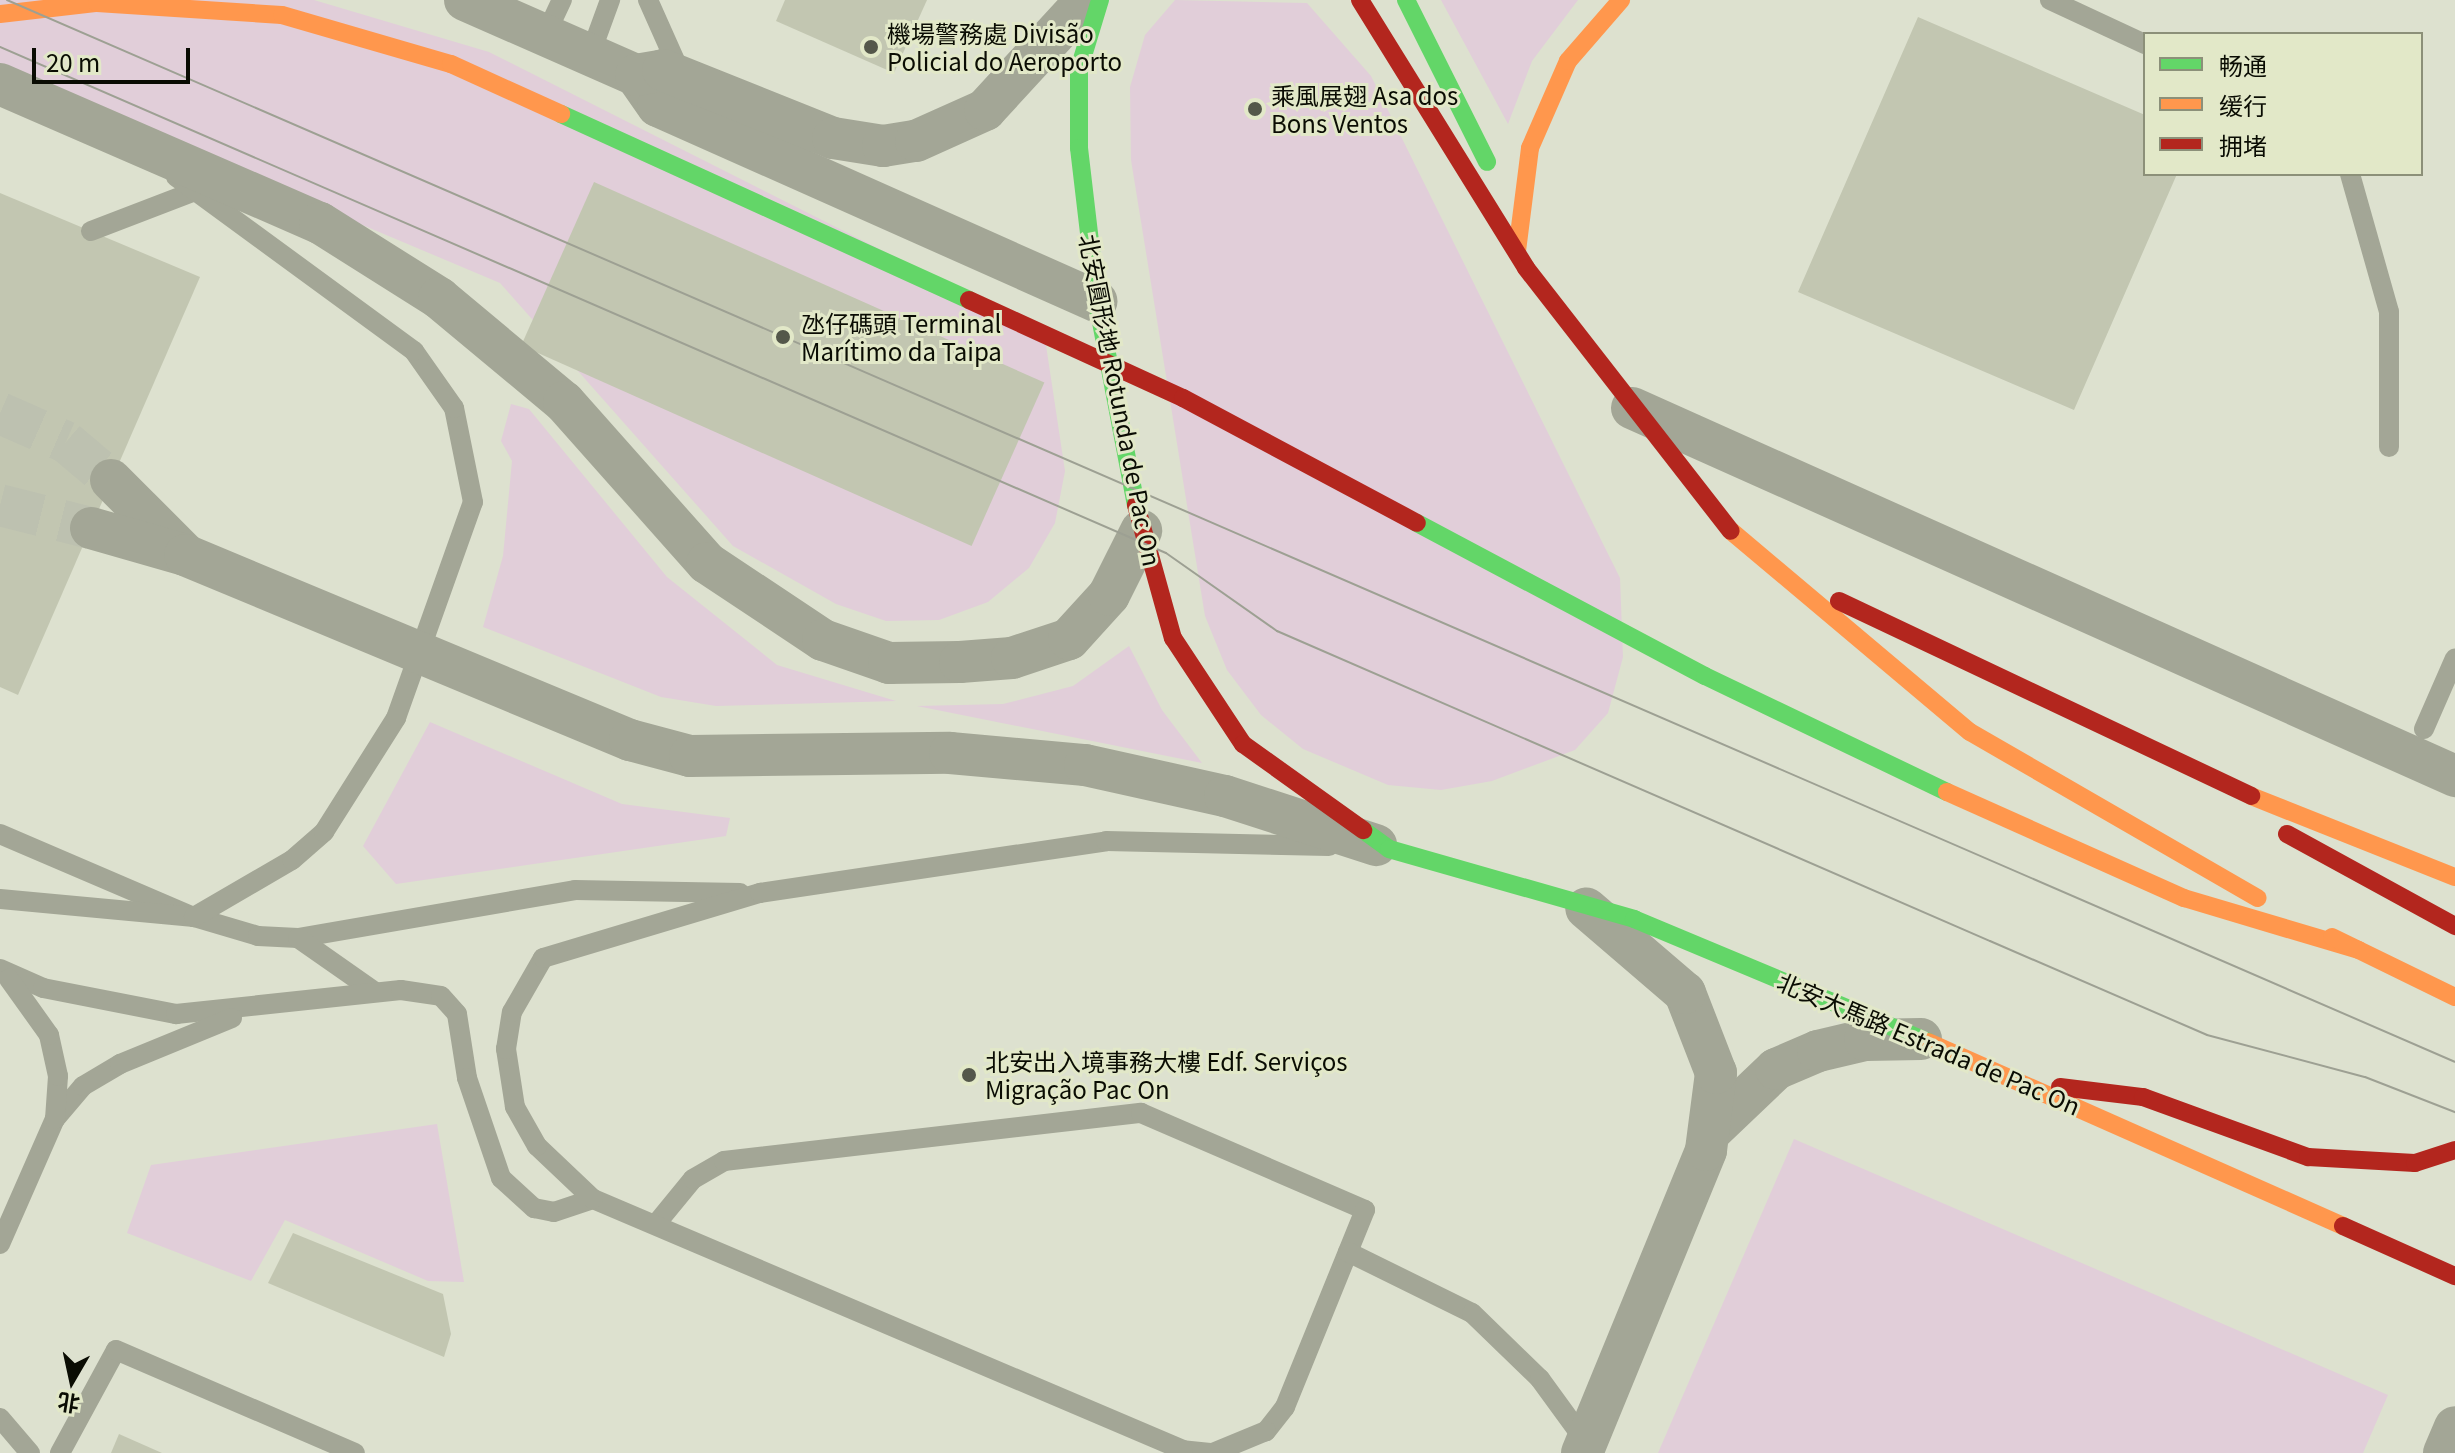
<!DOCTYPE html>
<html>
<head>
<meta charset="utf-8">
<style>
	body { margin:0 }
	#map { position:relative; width:2455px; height:1453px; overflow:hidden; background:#dde1cf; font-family:Georgia,"Noto Sans SC",serif }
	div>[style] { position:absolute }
	.green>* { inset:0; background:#e1ced9 }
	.building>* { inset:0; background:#c2c6b1; transform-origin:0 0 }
	.street-tunnel>* { height:42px; margin-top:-21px; transform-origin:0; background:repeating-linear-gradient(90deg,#bdc1b0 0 42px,transparent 0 63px) }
	.lane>* { height:20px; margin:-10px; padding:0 10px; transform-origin:10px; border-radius:10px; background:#a3a696 }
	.street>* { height:42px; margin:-21px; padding:0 21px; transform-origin:21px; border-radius:21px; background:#a3a696 }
	.fast>* { height:18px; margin:-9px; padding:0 9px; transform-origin:9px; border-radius:9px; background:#63d668 }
	.slow>* { height:18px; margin:-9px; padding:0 9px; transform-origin:9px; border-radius:9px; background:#ff974d }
	.jam>* { height:18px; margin:-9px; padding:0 9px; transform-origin:9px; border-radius:9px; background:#b3261e }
	.tram>* { height:2px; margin:-1px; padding:0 1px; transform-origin:1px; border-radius:1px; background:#9da093 }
	.dots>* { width:22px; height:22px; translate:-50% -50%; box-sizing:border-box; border:4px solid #e2e8c8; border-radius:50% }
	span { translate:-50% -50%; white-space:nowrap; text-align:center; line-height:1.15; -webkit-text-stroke:6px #e2e8c8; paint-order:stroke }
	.poi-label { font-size:24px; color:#0a0c03 }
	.left { translate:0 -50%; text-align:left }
	.street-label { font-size:24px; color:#0a0c03 }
	.legend { position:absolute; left:2143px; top:32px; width:280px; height:144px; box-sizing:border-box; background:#e2e8c8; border:2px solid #8c9079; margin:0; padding:10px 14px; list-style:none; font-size:24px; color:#0a0c03 }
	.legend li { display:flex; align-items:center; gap:16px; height:40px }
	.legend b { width:40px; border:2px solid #8c9079 }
	.north { position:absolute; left:32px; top:1341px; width:80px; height:80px; -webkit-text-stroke:6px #e2e8c8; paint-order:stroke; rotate:189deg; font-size:22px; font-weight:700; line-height:32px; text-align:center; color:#0a0c03 }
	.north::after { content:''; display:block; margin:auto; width:28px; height:36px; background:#0a0c03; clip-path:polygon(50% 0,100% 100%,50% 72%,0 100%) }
	.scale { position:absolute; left:32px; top:48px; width:158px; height:36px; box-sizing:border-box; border:4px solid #0a0c03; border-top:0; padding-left:10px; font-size:24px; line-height:28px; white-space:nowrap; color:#0a0c03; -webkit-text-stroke:6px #e2e8c8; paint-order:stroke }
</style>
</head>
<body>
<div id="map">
	<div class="green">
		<i style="clip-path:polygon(0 0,314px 0,489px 52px,1044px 332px,1065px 471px,1055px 523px,1029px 568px,988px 602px,939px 620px,886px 621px,836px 604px,733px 546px,500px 283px,0 72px)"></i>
		<i style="clip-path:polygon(1175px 0,1307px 3px,1371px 76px,1620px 578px,1623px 657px,1608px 713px,1575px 750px,1492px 781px,1441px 790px,1388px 785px,1303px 749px,1261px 715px,1227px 670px,1205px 616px,1131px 160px,1130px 87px,1145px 35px)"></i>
		<i style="clip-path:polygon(1441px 0,1578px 0,1532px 61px,1508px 124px)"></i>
		<i style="clip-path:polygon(511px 404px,529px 409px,667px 577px,777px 665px,896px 701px,716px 706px,661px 697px,483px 627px,503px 556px,512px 461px,501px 441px)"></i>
		<i style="clip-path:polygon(1129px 646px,1162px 710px,1202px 763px,917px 706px,1003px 704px,1073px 686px)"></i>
		<i style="clip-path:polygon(430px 722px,622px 804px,730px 818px,726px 836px,396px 884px,363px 846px)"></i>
		<i style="clip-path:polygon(437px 1124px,464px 1282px,428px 1281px,285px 1220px,251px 1281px,127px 1233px,151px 1165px)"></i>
		<i style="clip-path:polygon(1794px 1139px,2388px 1395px,2363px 1453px,1658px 1453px)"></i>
	</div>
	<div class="building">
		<i style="clip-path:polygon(785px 0,927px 0,894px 73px,776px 21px)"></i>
		<i style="clip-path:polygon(1918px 17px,2145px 115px,2145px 174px,2177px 174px,2074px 410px,1798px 292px)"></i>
		<i style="left:594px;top:182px;width:493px;height:179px;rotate:24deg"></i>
		<i style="clip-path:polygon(0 193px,200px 277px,18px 695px,0 687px)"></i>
		<i style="clip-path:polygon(293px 1233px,443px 1294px,451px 1334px,444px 1357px,268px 1283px)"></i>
		<i style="clip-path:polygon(119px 1434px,162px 1453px,111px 1453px)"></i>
	</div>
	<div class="street-tunnel">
		<i style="left:0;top:413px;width:72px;rotate:23.7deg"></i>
		<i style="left:66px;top:442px;width:59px;rotate:40.2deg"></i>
		<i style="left:0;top:505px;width:94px;rotate:14.2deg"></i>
	</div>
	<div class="lane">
		<i style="left:648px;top:0;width:79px;rotate:66deg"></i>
		<i style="left:2050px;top:0;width:105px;rotate:24.9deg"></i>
		<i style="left:545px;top:36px;width:40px;rotate:-65deg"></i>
		<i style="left:590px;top:55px;width:59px;rotate:-70deg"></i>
		<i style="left:2350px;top:174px;width:143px;rotate:74.2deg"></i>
		<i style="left:2389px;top:312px;width:135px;rotate:90deg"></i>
		<i style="left:91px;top:231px;width:120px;rotate:-21deg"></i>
		<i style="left:2424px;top:729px;width:77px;rotate:-66.4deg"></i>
		<i style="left:0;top:834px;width:211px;rotate:23.2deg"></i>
		<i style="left:194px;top:917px;width:67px;rotate:16.5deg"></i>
		<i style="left:258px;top:936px;width:40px;rotate:2.9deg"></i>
		<i style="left:298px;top:938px;width:281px;rotate:-9.8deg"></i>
		<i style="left:575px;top:890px;width:165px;rotate:1deg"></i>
		<i style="left:0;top:899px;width:195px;rotate:5.3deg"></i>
		<i style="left:194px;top:917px;width:113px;rotate:-30.2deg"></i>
		<i style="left:292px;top:860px;width:43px;rotate:-41.2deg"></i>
		<i style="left:324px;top:832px;width:135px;rotate:-57.7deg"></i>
		<i style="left:396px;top:718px;width:229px;rotate:-70.4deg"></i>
		<i style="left:473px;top:502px;width:96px;rotate:-101.4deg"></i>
		<i style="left:454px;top:408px;width:70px;rotate:-125.1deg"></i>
		<i style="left:414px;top:351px;width:295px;rotate:-143.8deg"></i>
		<i style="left:298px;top:938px;width:94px;rotate:35deg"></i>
		<i style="left:0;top:969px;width:47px;rotate:23.8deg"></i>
		<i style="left:43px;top:988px;width:136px;rotate:11.1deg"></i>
		<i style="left:176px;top:1014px;width:226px;rotate:-6.1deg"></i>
		<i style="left:401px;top:990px;width:40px;rotate:8.5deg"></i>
		<i style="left:441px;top:996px;width:24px;rotate:48deg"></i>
		<i style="left:457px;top:1014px;width:65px;rotate:81.1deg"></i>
		<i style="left:467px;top:1078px;width:106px;rotate:71.2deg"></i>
		<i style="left:501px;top:1178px;width:45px;rotate:42.3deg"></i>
		<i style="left:534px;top:1208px;width:20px;rotate:11deg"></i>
		<i style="left:554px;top:1212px;width:41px;rotate:-18.4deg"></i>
		<i style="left:55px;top:1119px;width:43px;rotate:-49.7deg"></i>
		<i style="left:83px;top:1086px;width:43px;rotate:-30.7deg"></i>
		<i style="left:120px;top:1064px;width:121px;rotate:-22.3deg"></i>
		<i style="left:656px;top:1224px;width:58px;rotate:-50.6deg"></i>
		<i style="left:693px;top:1179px;width:36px;rotate:-30deg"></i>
		<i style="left:724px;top:1161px;width:420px;rotate:-6.6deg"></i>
		<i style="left:1141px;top:1113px;width:244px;rotate:23.4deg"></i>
		<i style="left:1365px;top:1210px;width:213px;rotate:112.1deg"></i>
		<i style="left:1285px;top:1407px;width:31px;rotate:128deg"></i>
		<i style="left:1266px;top:1431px;width:57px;rotate:157.5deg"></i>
		<i style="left:0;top:1244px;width:137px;rotate:-66.3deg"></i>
		<i style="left:55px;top:1119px;width:43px;rotate:-86deg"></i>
		<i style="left:58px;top:1076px;width:42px;rotate:-102.4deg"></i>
		<i style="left:49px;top:1035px;width:69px;rotate:-125.5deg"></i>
		<i style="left:1348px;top:1252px;width:138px;rotate:26.2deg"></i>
		<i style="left:1472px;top:1313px;width:95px;rotate:44.1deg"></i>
		<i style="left:1540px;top:1379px;width:78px;rotate:53.9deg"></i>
		<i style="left:0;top:1418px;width:46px;rotate:49.4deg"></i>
		<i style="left:60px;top:1453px;width:117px;rotate:-61.5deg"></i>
		<i style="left:116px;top:1350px;width:260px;rotate:23.3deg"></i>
		<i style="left:1210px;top:1453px;width:27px;rotate:-174deg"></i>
		<i style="left:1183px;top:1450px;width:641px;rotate:-156.95deg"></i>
		<i style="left:593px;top:1199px;width:77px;rotate:-136.6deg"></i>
		<i style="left:537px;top:1146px;width:45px;rotate:-119.4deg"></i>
		<i style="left:515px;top:1107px;width:59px;rotate:-98.8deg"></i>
		<i style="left:506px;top:1049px;width:37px;rotate:-81deg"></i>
		<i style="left:512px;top:1012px;width:62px;rotate:-60.1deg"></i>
		<i style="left:543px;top:958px;width:227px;rotate:-16.7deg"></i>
		<i style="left:760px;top:893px;width:350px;rotate:-8.5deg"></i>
		<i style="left:1106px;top:841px;width:223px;rotate:1.3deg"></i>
	</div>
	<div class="street">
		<i style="left:465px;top:0;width:187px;rotate:23.7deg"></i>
		<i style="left:636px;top:75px;width:38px;rotate:55deg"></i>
		<i style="left:658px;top:106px;width:480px;rotate:24deg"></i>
		<i style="left:636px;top:75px;width:27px;rotate:-10deg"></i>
		<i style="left:663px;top:70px;width:183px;rotate:21.8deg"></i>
		<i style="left:833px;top:138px;width:51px;rotate:9.1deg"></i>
		<i style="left:883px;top:146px;width:33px;rotate:-9deg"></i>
		<i style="left:916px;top:141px;width:76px;rotate:-24.2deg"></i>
		<i style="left:985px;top:110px;width:149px;rotate:-47.4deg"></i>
		<i style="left:0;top:84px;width:349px;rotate:23.5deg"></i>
		<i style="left:320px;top:223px;width:141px;rotate:32.2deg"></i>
		<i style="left:439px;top:298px;width:163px;rotate:39.8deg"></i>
		<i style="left:564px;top:402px;width:215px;rotate:48.4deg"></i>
		<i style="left:707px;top:563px;width:139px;rotate:33.6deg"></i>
		<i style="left:823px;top:640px;width:70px;rotate:19.2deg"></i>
		<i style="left:889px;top:663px;width:71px;rotate:-0.8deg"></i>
		<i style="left:960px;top:662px;width:52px;rotate:-4.4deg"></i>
		<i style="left:1012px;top:658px;width:60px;rotate:-18.4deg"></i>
		<i style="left:1069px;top:639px;width:59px;rotate:-47.7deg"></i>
		<i style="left:1109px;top:595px;width:72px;rotate:-63.4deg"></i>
		<i style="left:1632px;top:408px;width:902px;rotate:24.09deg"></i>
		<i style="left:111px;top:480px;width:105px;rotate:45deg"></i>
		<i style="left:91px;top:528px;width:98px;rotate:16deg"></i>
		<i style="left:185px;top:555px;width:482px;rotate:22.6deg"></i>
		<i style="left:630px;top:740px;width:62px;rotate:14.9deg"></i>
		<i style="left:690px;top:756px;width:260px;rotate:-0.7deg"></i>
		<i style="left:950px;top:753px;width:136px;rotate:5.1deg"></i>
		<i style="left:1085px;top:765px;width:143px;rotate:12.5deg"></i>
		<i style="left:1225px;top:796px;width:159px;rotate:18deg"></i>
		<i style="left:1713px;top:1129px;width:87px;rotate:-43.6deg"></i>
		<i style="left:1776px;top:1069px;width:46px;rotate:-23.2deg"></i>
		<i style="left:1818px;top:1051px;width:48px;rotate:-13.2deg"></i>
		<i style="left:1865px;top:1040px;width:56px;rotate:-1deg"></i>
		<i style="left:1582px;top:1453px;width:327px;rotate:-67.7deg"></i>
		<i style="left:1706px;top:1150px;width:78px;rotate:-82.6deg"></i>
		<i style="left:1716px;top:1073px;width:86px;rotate:-111.2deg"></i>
		<i style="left:1685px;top:993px;width:130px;rotate:-139.4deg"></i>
		<i style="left:2444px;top:1453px;width:28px;rotate:-67deg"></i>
	</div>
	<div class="fast">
		<i style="left:1100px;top:0;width:72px;rotate:106.9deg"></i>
		<i style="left:1079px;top:69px;width:79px;rotate:90deg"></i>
		<i style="left:1079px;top:148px;width:154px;rotate:83.3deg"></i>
		<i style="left:1097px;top:301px;width:208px;rotate:79.2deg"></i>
		<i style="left:1406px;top:0;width:181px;rotate:63.4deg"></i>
		<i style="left:561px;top:114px;width:448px;rotate:24.5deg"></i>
		<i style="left:1417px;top:523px;width:326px;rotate:28deg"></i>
		<i style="left:1705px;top:676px;width:268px;rotate:25.6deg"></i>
		<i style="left:1363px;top:830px;width:32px;rotate:36deg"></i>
		<i style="left:1389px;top:849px;width:255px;rotate:15.9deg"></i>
		<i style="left:1634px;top:919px;width:319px;rotate:22.7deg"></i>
	</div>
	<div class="slow">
		<i style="left:0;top:14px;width:98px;rotate:-6.5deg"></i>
		<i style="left:97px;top:3px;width:185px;rotate:3.7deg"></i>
		<i style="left:282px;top:15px;width:176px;rotate:16.2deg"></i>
		<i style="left:451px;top:64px;width:121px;rotate:24.4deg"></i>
		<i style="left:1517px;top:251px;width:104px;rotate:-82.8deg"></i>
		<i style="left:1530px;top:148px;width:95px;rotate:-66.4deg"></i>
		<i style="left:1568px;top:61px;width:81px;rotate:-49deg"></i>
		<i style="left:1731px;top:531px;width:312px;rotate:40.1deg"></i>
		<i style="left:1970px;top:732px;width:332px;rotate:30deg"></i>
		<i style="left:1947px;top:792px;width:260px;rotate:24.1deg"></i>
		<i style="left:2184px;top:898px;width:182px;rotate:16.6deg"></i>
		<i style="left:2251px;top:796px;width:219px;rotate:21.7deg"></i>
		<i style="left:2332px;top:937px;width:137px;rotate:26deg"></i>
		<i style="left:1928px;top:1042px;width:454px;rotate:23.9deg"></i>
	</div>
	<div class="jam">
		<i style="left:1360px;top:0;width:315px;rotate:58.2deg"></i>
		<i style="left:1526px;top:268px;width:333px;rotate:52.1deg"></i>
		<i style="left:969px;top:300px;width:235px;rotate:24.6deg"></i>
		<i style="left:1183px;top:398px;width:265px;rotate:28.1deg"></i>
		<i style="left:1136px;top:505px;width:138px;rotate:74.5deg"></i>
		<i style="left:1173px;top:638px;width:127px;rotate:56.6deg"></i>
		<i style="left:1243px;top:744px;width:148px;rotate:35.6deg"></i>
		<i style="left:1839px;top:601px;width:456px;rotate:25.3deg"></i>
		<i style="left:2287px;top:834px;width:192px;rotate:28.7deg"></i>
		<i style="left:2060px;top:1087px;width:84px;rotate:6.9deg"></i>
		<i style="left:2143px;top:1097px;width:176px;rotate:20deg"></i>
		<i style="left:2308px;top:1157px;width:107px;rotate:3.2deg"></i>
		<i style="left:2415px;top:1163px;width:42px;rotate:-18deg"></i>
		<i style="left:2343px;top:1226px;width:123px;rotate:24.1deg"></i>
	</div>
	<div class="tram">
		<i style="left:7px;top:0;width:2668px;rotate:23.45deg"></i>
		<i style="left:0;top:47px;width:1271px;rotate:23.46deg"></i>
		<i style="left:1166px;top:553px;width:136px;rotate:35.1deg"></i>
		<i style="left:1277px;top:631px;width:777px;rotate:23.5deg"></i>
		<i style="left:1990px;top:941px;width:236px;rotate:23.4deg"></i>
		<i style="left:2207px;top:1035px;width:163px;rotate:14.9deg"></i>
		<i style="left:2365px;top:1077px;width:97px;rotate:21.3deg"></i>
	</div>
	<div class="dots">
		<i style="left:871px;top:47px;background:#54574a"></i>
		<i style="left:1255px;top:109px;background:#54574a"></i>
		<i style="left:783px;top:337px;background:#54574a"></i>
		<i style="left:969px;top:1075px;background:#54574a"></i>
	</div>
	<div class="poi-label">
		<span class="left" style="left:887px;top:47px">機場警務處 Divisão<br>Policial do Aeroporto</span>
		<span class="left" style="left:1271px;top:109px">乘風展翅 Asa dos<br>Bons Ventos</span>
		<span class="left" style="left:801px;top:337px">氹仔碼頭 Terminal<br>Marítimo da Taipa</span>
		<span class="left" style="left:985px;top:1075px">北安出入境事務大樓 Edf. Serviços<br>Migração Pac On</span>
	</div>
	<div class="street-label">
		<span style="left:1121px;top:400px;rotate:79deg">北安圓形地 Rotunda de Pac On</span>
		<span style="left:1929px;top:1043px;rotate:23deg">北安大馬路 Estrada de Pac On</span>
	</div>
	<ul class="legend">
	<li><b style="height:10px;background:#63d668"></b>畅通</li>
	<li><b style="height:10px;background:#ff974d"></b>缓行</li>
	<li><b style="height:10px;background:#b3261e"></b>拥堵</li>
	</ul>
	<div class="north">北</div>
	<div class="scale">20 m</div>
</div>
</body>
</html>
